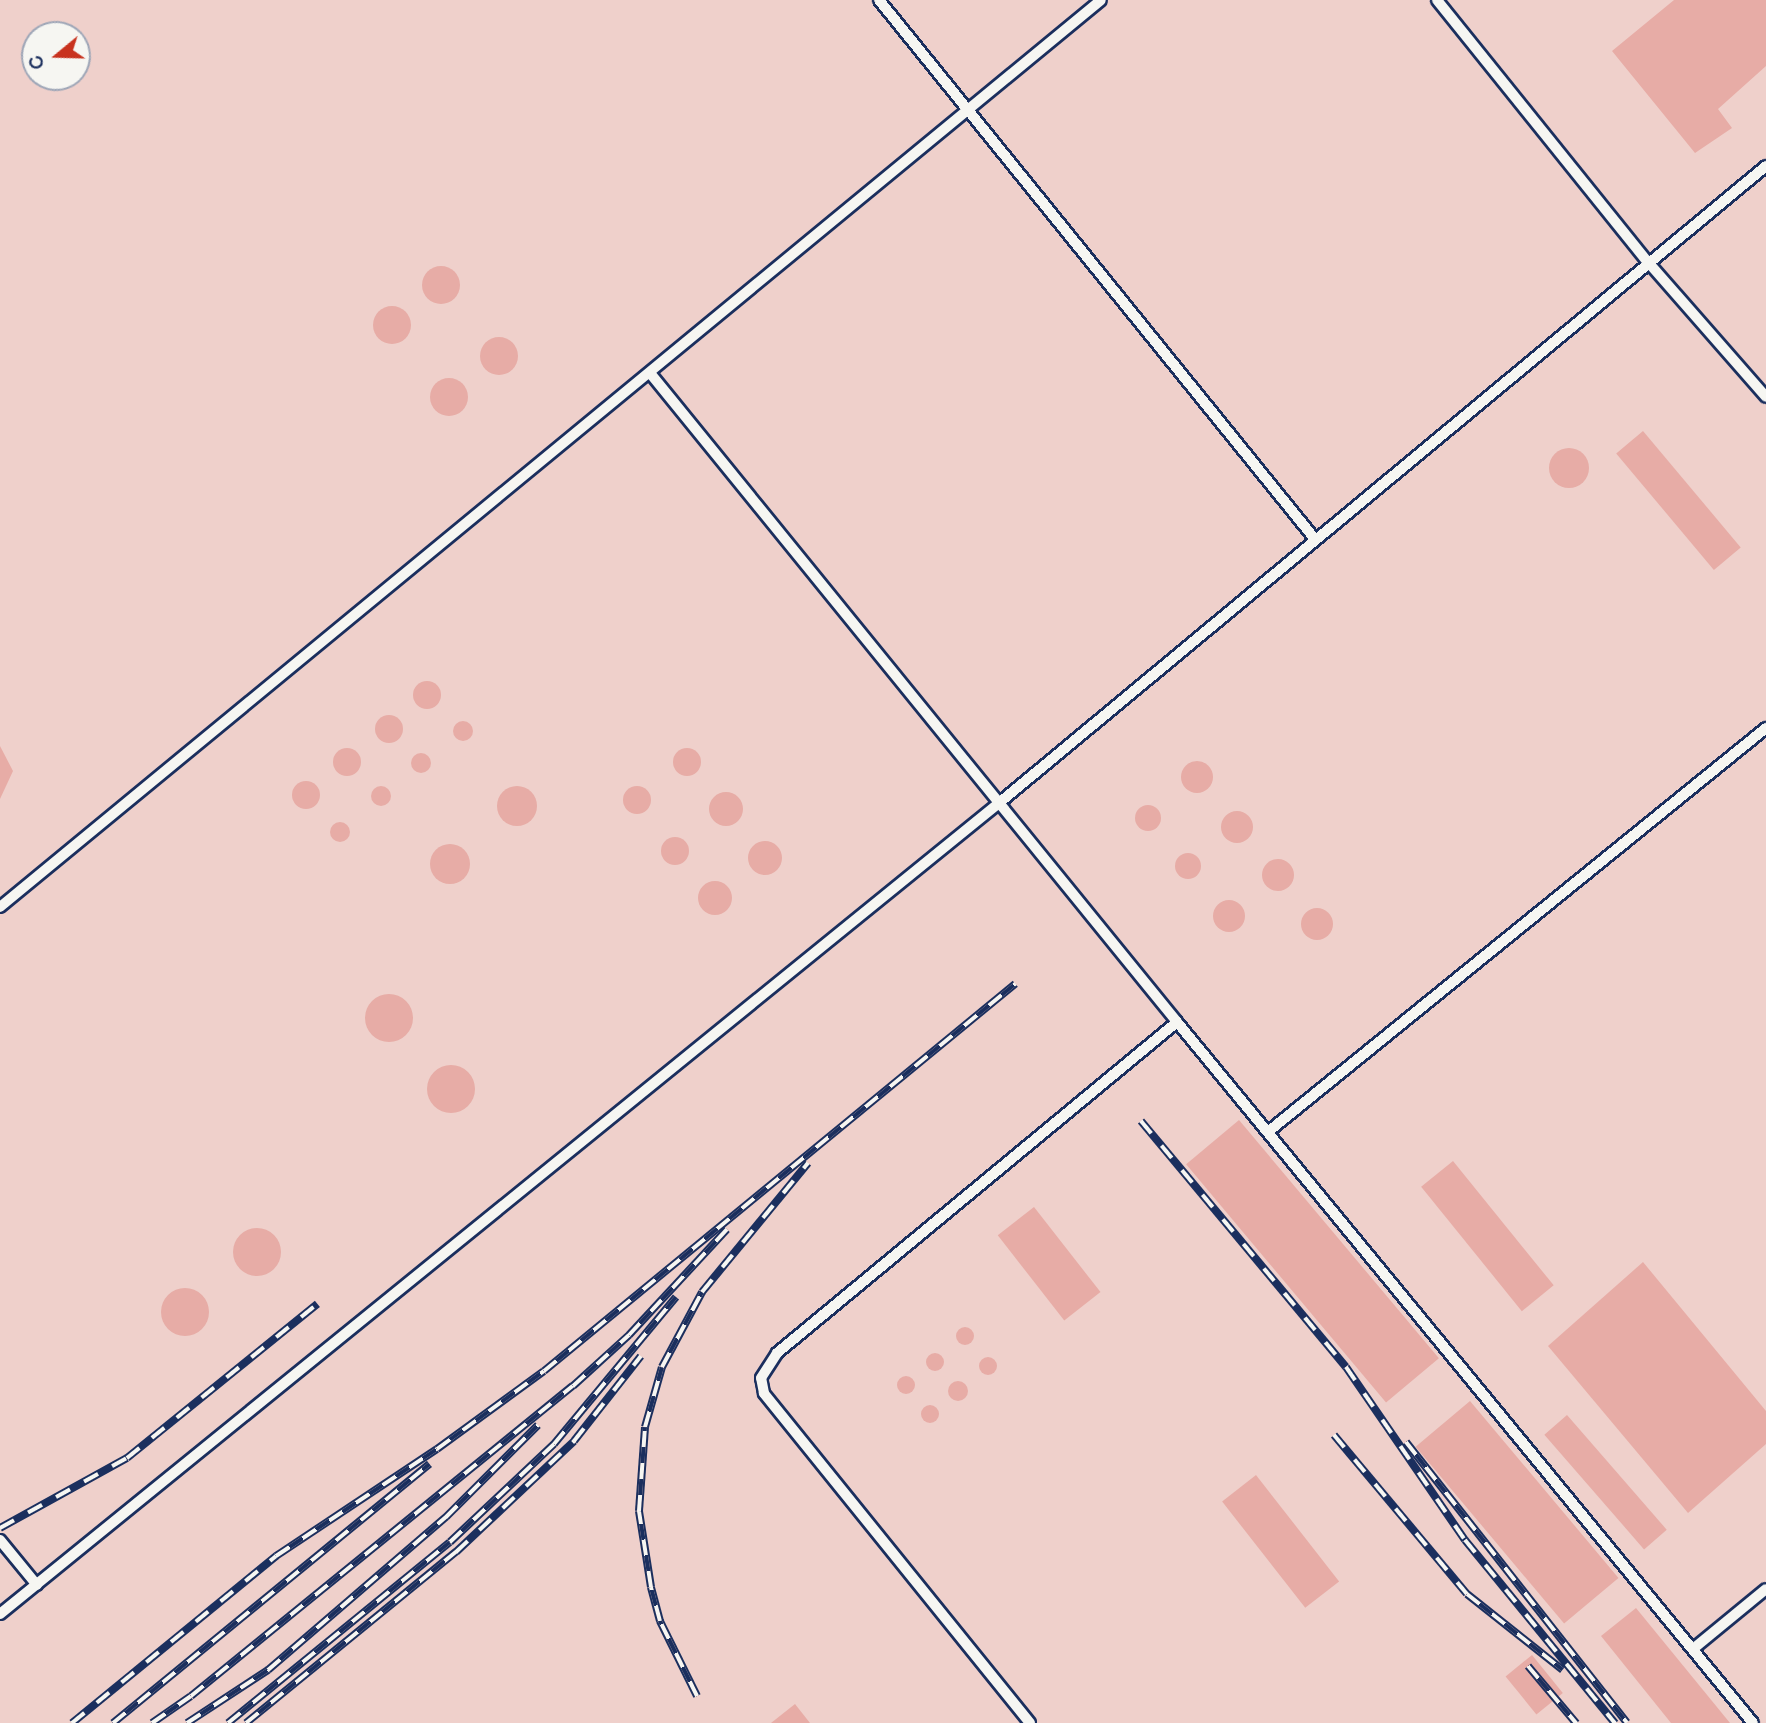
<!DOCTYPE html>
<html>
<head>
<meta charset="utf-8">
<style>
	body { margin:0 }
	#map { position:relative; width:1766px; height:1723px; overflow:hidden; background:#f2e0db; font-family:"Balsamiq Sans",sans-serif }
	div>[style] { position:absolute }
	.built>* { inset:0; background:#efd0cb }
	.building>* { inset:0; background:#e7aca6; transform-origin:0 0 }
	.round { border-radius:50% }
	.roads { filter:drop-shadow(2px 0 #1b2f5e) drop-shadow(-2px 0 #1b2f5e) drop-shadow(0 2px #1b2f5e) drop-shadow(0 -2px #1b2f5e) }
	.lane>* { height:10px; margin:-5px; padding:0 5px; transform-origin:5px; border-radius:5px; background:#f6f6f2 }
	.rail>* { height:8px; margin-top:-4px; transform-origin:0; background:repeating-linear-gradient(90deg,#f6f6f2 0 16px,#1b2f5e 0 32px); box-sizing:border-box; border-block:2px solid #1b2f5e }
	span { translate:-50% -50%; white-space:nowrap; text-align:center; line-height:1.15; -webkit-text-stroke:6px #f6f6f2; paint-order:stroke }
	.north { position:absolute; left:21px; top:21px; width:70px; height:70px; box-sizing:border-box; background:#f6f6f2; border:2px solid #9ea6b7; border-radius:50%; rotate:251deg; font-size:19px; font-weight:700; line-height:28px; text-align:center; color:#1b2f5e }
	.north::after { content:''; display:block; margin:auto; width:24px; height:32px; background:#c8321e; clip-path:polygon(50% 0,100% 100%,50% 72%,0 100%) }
</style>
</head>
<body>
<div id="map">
	<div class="built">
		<i style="clip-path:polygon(evenodd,0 0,1766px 0,1766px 1723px,0 1723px,0 0,35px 35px,77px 35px,77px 77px,35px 77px,35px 35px)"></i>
	</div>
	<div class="building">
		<i style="clip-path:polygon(1674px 0,1766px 0,1766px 66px,1718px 109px,1732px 128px,1695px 153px,1612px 51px)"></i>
		<i class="round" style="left:422px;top:266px;width:38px;height:38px"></i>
		<i class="round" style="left:373px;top:306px;width:38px;height:38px"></i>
		<i class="round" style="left:480px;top:337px;width:38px;height:38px"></i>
		<i class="round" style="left:430px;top:378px;width:38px;height:38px"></i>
		<i style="left:1643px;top:431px;width:152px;height:35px;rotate:50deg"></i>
		<i class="round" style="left:1549px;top:448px;width:40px;height:40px"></i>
		<i class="round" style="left:413px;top:681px;width:28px;height:28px"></i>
		<i class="round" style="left:375px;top:715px;width:28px;height:28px"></i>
		<i class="round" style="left:453px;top:721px;width:20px;height:20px"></i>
		<i style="clip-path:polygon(0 746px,13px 771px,0 799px)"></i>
		<i class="round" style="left:333px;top:748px;width:28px;height:28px"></i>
		<i class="round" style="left:673px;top:748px;width:28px;height:28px"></i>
		<i class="round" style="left:411px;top:753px;width:20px;height:20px"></i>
		<i class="round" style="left:1181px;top:761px;width:32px;height:32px"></i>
		<i class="round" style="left:292px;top:781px;width:28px;height:28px"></i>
		<i class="round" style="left:371px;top:786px;width:20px;height:20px"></i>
		<i class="round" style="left:623px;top:786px;width:28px;height:28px"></i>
		<i class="round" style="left:497px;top:786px;width:40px;height:40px"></i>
		<i class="round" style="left:709px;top:792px;width:34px;height:34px"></i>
		<i class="round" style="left:1135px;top:805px;width:26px;height:26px"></i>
		<i class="round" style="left:1221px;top:811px;width:32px;height:32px"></i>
		<i class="round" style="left:330px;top:822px;width:20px;height:20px"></i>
		<i class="round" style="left:661px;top:837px;width:28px;height:28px"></i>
		<i class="round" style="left:748px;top:841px;width:34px;height:34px"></i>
		<i class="round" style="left:430px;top:844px;width:40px;height:40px"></i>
		<i class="round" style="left:1175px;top:853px;width:26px;height:26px"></i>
		<i class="round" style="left:1262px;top:859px;width:32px;height:32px"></i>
		<i class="round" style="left:698px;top:881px;width:34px;height:34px"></i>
		<i class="round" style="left:1213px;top:900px;width:32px;height:32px"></i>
		<i class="round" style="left:1301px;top:908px;width:32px;height:32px"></i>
		<i class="round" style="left:365px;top:994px;width:48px;height:48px"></i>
		<i class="round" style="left:427px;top:1065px;width:48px;height:48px"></i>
		<i style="left:1239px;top:1120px;width:311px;height:69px;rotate:50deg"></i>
		<i style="left:1453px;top:1161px;width:160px;height:41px;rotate:51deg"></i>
		<i style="left:1034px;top:1207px;width:108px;height:46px;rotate:52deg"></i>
		<i class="round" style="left:233px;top:1228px;width:48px;height:48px"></i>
		<i style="clip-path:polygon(1643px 1262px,1766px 1411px,1766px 1444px,1688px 1513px,1548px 1346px)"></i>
		<i class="round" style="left:161px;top:1288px;width:48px;height:48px"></i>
		<i class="round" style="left:956px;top:1327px;width:18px;height:18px"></i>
		<i class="round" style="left:926px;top:1353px;width:18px;height:18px"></i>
		<i class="round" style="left:979px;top:1357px;width:18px;height:18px"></i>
		<i class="round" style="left:897px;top:1376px;width:18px;height:18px"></i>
		<i class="round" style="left:948px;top:1381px;width:20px;height:20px"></i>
		<i style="left:1470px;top:1401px;width:231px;height:71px;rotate:50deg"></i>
		<i class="round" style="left:921px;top:1405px;width:18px;height:18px"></i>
		<i style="left:1567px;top:1415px;width:152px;height:30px;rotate:49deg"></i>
		<i style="left:1256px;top:1475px;width:135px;height:43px;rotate:52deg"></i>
		<i style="clip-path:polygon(1636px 1608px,1730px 1723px,1671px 1723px,1601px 1636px)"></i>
		<i style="left:1532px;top:1655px;width:49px;height:34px;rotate:51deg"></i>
		<i style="clip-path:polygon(795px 1704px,810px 1723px,771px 1723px)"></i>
	</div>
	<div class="roads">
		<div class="lane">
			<i style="left:879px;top:0;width:692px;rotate:51.04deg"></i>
			<i style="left:1437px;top:0;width:336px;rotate:51.2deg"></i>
			<i style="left:1648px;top:262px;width:179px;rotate:48.8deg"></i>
			<i style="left:650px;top:373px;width:836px;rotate:50.92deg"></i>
			<i style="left:0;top:907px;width:1426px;rotate:-39.48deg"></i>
			<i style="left:1269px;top:1131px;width:640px;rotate:-39.04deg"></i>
			<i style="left:0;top:1540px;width:58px;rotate:50.6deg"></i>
			<i style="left:0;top:1614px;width:1287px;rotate:-39.07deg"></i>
			<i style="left:999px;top:803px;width:997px;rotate:-39.71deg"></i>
			<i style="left:1693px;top:1649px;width:94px;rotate:-39.4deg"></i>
			<i style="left:1030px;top:1723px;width:424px;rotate:-128.9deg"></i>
			<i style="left:764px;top:1393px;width:15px;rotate:-101deg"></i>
			<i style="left:761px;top:1378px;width:30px;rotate:-57deg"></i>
			<i style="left:777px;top:1353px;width:519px;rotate:-39.61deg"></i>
			<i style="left:1177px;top:1022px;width:907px;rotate:50.59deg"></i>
		</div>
	</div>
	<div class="rail">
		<i style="left:1141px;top:1121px;width:320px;rotate:50.2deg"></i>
		<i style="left:1346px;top:1367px;width:210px;rotate:55.5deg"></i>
		<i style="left:1465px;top:1540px;width:237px;rotate:50.7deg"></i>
		<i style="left:1334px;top:1435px;width:207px;rotate:50.1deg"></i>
		<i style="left:1467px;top:1594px;width:122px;rotate:38.4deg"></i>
		<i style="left:1406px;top:1442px;width:357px;rotate:51.8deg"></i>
		<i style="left:0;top:1528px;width:145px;rotate:-28.9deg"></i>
		<i style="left:127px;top:1458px;width:245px;rotate:-39deg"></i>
		<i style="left:1528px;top:1666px;width:75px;rotate:49.9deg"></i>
		<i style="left:697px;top:1696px;width:84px;rotate:-116.3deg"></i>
		<i style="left:660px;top:1621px;width:35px;rotate:-105deg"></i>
		<i style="left:651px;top:1587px;width:77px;rotate:-99deg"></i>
		<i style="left:639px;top:1511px;width:84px;rotate:-85.9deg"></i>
		<i style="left:645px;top:1427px;width:62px;rotate:-74.2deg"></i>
		<i style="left:662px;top:1367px;width:85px;rotate:-61.9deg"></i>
		<i style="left:702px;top:1292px;width:167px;rotate:-50.6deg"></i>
		<i style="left:72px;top:1723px;width:264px;rotate:-39.3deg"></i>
		<i style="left:276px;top:1556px;width:193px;rotate:-33.6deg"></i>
		<i style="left:437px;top:1449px;width:132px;rotate:-36.1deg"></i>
		<i style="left:544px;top:1371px;width:610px;rotate:-39.41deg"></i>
		<i style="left:113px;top:1723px;width:409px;rotate:-39.3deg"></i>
		<i style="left:152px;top:1723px;width:47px;rotate:-34.7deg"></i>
		<i style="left:191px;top:1696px;width:492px;rotate:-39.1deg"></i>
		<i style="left:573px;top:1386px;width:76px;rotate:-42.3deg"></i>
		<i style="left:629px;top:1335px;width:144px;rotate:-47.2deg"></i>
		<i style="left:187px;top:1723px;width:97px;rotate:-33.2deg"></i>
		<i style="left:268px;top:1670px;width:235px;rotate:-40.7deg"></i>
		<i style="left:446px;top:1517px;width:130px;rotate:-45deg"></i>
		<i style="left:228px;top:1723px;width:286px;rotate:-39.2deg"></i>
		<i style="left:450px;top:1542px;width:143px;rotate:-43.3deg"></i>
		<i style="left:554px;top:1444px;width:191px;rotate:-50.3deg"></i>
		<i style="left:246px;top:1723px;width:271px;rotate:-39.2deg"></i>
		<i style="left:456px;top:1552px;width:162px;rotate:-43.2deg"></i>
		<i style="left:574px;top:1441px;width:108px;rotate:-51.8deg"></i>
	</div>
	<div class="north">С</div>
</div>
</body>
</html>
